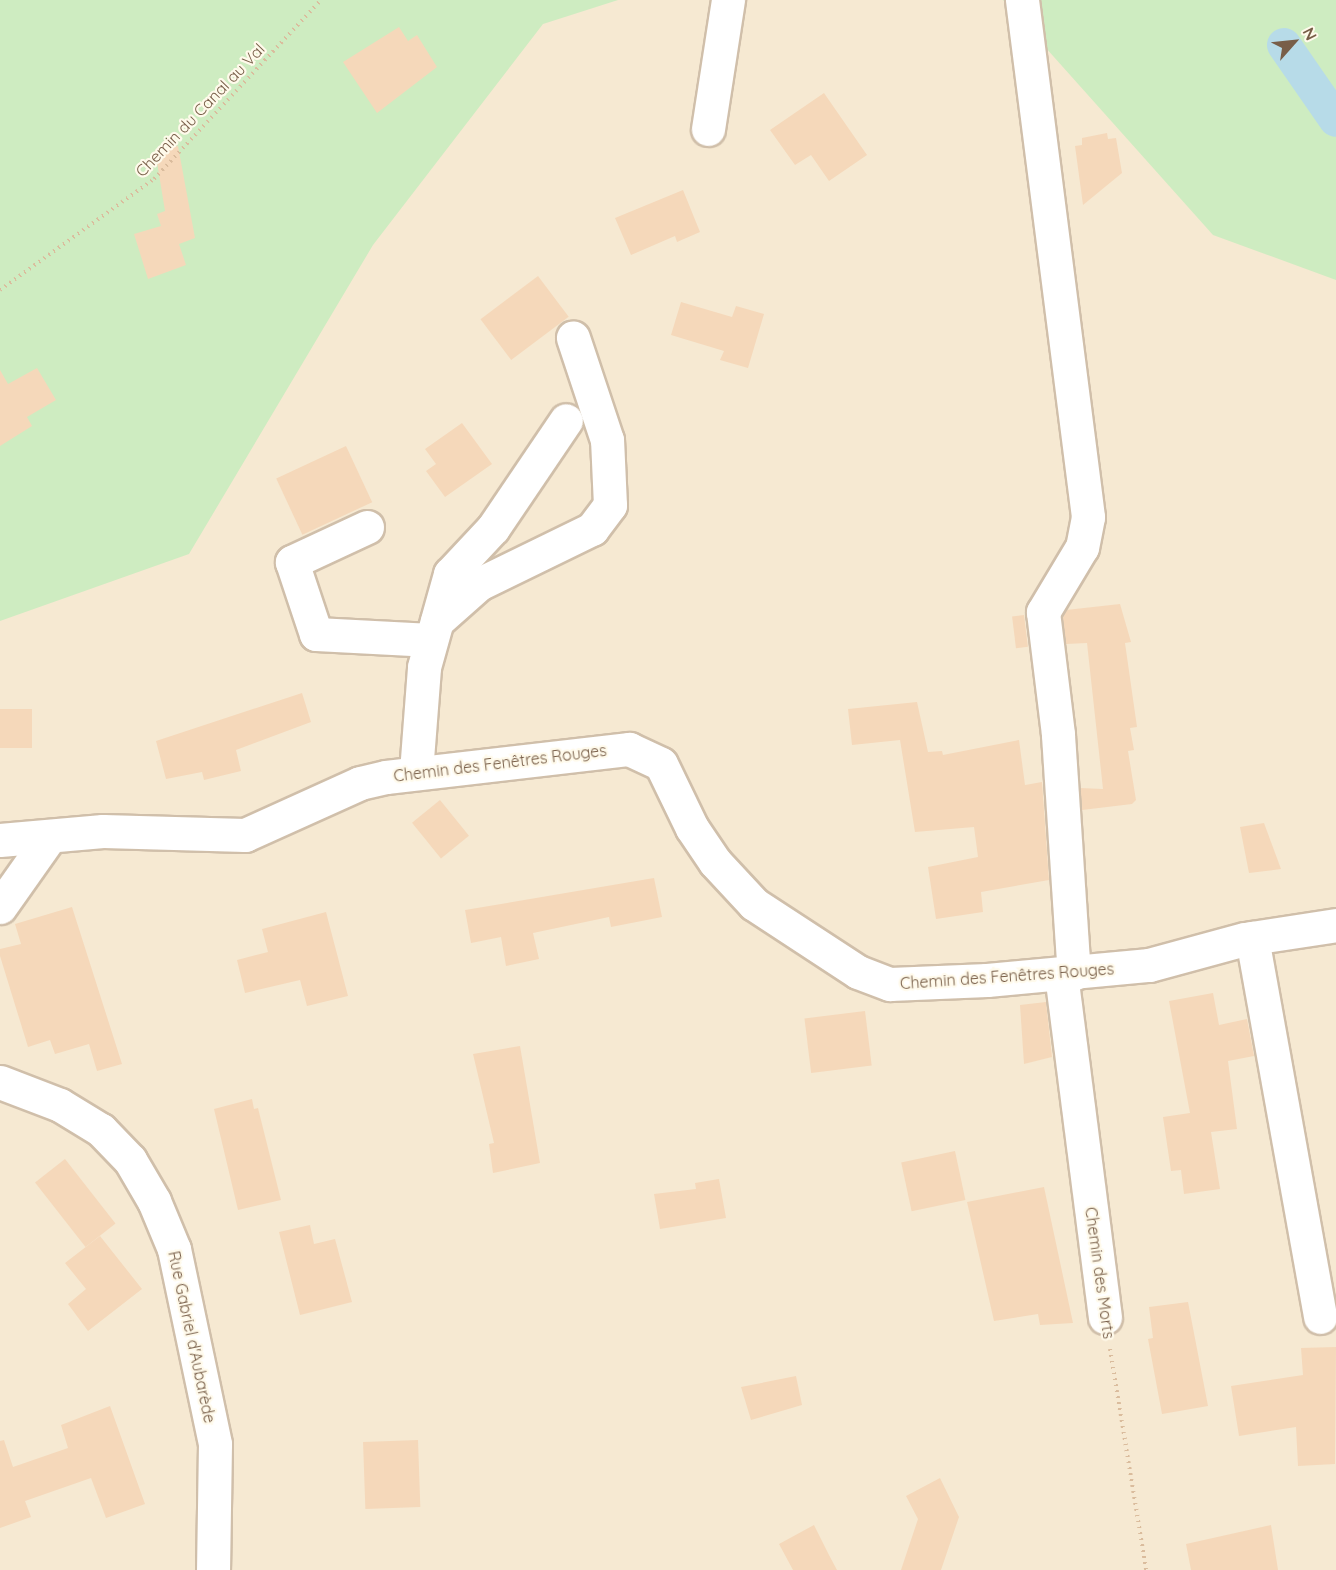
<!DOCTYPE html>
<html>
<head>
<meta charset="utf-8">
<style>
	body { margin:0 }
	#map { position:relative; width:1336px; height:1570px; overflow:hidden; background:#fdf7e4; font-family:Quicksand,sans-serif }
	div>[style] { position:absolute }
	.residential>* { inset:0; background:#f6e9d2; transform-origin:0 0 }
	.green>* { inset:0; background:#ceecc1 }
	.canal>* { height:34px; margin:-17px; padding:0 17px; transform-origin:17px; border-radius:17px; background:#b7dbe8 }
	.building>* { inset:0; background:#f5d8ba; transform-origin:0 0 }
	.path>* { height:4px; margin-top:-2px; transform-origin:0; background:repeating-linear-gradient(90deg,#dabc9d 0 1.5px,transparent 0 6px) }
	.roads { filter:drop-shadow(2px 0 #d0bfaa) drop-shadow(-2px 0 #d0bfaa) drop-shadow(0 2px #d0bfaa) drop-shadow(0 -2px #d0bfaa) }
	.minor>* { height:33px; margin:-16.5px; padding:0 16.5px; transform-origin:16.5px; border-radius:16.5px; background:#fff }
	span { translate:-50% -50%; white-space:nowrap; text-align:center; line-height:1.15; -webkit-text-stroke:4.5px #fffaeb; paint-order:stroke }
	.street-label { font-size:16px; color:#785e48 }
	.north { position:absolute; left:1264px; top:12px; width:60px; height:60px; -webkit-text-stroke:4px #fffaeb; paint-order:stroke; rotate:63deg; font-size:16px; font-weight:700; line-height:24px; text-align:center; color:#785e48 }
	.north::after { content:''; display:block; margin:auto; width:21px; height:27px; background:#785e48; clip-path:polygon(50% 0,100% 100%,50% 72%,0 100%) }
</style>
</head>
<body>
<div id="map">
	<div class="residential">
		<i style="left:0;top:0;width:1336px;height:1570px"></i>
	</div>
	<div class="green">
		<i style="clip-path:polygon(0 0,618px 0,543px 24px,373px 245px,189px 554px,0 621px)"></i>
		<i style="clip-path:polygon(1003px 0,1336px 0,1336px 280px,1213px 235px)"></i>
	</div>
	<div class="canal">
		<i style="left:1284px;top:45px;width:91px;rotate:55.3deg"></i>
	</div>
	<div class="building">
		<i style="clip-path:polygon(399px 27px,408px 41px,417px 35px,437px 67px,377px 113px,343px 62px)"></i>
		<i style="clip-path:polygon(824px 93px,867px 155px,829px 181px,811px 155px,795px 165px,770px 130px)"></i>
		<i style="clip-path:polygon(1107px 133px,1108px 139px,1116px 138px,1122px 173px,1083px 205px,1075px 146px,1082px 145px,1082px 138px)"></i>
		<i style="clip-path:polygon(178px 146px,195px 238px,179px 244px,186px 265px,148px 279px,134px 234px,161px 226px,157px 214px,165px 211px,155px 150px)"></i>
		<i style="clip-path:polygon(683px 190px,700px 232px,677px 242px,675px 236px,631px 255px,615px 218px)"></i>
		<i style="left:538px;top:276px;width:51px;height:72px;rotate:53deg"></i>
		<i style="clip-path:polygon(681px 302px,732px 317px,736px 306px,764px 314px,748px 368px,720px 360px,724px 351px,671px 335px)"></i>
		<i style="clip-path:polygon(37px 368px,56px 400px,27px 417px,32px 426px,0 446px,0 370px,8px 384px)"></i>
		<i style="clip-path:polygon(462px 423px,492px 464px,445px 497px,426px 471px,436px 464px,425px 449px)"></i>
		<i style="left:346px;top:446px;width:62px;height:77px;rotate:65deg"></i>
		<i style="clip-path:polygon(1120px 604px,1131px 642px,1125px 643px,1137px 727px,1130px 728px,1134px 750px,1128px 751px,1136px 800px,1132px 804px,1082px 810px,1080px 788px,1103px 789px,1087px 643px,1066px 644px,1062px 616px,1066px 610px)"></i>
		<i style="left:1024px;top:615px;width:32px;height:12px;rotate:83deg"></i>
		<i style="clip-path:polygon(302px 693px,311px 722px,236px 750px,241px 771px,204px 780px,202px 772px,166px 779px,156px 741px)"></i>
		<i style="clip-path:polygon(917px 702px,928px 752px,942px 751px,943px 755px,1019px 740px,1025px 785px,1042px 782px,1049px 880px,981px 892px,983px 912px,936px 919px,928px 867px,978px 857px,974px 827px,915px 832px,900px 740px,852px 745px,848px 709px)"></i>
		<i style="left:0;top:709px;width:32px;height:39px"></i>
		<i style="left:440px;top:800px;width:46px;height:36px;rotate:51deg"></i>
		<i style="clip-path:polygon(1264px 823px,1281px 869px,1249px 873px,1240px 827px)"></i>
		<i style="clip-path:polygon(654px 878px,662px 917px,611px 927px,609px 917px,533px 933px,539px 959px,506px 966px,501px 937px,471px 943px,465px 910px)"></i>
		<i style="clip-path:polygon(72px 907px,122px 1064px,97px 1071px,89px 1044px,55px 1054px,50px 1040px,28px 1047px,0 956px,0 949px,21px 944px,15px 924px)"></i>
		<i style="clip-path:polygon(326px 912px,348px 996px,307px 1006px,300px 980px,245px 993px,237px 960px,268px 952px,262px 929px)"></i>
		<i style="clip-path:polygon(1213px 993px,1219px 1025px,1247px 1019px,1254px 1056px,1228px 1061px,1237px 1129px,1211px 1132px,1220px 1189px,1184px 1194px,1181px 1170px,1171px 1171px,1163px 1117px,1190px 1113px,1169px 1001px)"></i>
		<i style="clip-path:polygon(1046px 1002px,1052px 1057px,1024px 1064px,1020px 1005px)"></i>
		<i style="left:865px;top:1011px;width:55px;height:61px;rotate:83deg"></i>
		<i style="clip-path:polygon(520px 1046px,540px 1163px,493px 1173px,489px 1144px,494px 1143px,473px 1054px)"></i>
		<i style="clip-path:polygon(252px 1099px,254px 1109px,258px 1108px,281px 1200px,238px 1210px,214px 1109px)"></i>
		<i style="left:955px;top:1151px;width:50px;height:55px;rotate:78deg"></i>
		<i style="left:65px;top:1159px;width:82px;height:38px;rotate:52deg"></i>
		<i style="clip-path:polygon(719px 1179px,726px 1218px,660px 1229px,654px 1194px,696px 1189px,695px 1183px)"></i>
		<i style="clip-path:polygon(1044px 1187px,1073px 1323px,1040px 1325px,1038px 1314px,994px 1321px,967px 1202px)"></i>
		<i style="clip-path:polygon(310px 1225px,314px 1244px,335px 1239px,352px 1302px,300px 1315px,279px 1232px)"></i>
		<i style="clip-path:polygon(100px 1236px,142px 1289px,88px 1331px,68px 1304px,86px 1289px,65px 1263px)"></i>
		<i style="clip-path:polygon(1188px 1302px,1208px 1406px,1162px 1414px,1148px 1339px,1153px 1338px,1149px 1307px)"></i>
		<i style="clip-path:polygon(1336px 1347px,1335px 1464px,1298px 1466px,1296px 1427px,1239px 1436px,1231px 1386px,1303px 1375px,1301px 1348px)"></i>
		<i style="clip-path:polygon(796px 1376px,802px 1405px,751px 1420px,741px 1387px)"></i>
		<i style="clip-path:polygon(110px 1406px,145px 1504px,106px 1518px,91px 1478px,25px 1501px,31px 1517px,0 1528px,0 1441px,4px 1440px,13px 1467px,68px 1448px,61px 1425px)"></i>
		<i style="left:418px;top:1440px;width:67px;height:55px;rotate:88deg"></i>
		<i style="clip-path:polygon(940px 1478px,959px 1517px,941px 1570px,901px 1570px,918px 1519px,906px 1496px)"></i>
		<i style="clip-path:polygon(814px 1525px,829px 1555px,837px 1570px,793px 1570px,779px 1544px)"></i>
		<i style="clip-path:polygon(1271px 1525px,1278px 1570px,1191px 1570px,1186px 1544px)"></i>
	</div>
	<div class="path">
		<i style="left:0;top:290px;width:190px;rotate:-35.8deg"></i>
		<i style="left:154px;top:179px;width:245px;rotate:-47deg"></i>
		<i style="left:1110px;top:1349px;width:224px;rotate:80.7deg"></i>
	</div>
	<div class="roads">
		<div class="minor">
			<i style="left:1022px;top:0;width:521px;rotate:82.72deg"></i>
			<i style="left:1088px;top:517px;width:31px;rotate:101deg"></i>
			<i style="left:1082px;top:547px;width:76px;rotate:121deg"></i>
			<i style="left:1043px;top:612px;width:124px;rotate:83deg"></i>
			<i style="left:1058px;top:735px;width:239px;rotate:86.2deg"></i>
			<i style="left:708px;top:129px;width:131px;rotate:-81.2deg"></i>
			<i style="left:367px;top:527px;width:83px;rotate:155deg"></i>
			<i style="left:292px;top:562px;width:76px;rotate:71.6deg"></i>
			<i style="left:316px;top:634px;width:115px;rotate:3deg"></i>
			<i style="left:437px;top:621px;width:56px;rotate:-41.4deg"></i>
			<i style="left:479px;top:584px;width:126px;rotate:-26deg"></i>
			<i style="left:592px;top:529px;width:30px;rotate:-53deg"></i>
			<i style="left:610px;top:505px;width:65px;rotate:-92.6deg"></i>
			<i style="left:607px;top:440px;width:108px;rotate:-108.4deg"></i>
			<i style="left:416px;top:772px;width:105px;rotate:-85.6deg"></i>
			<i style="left:424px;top:667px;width:97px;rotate:-74.4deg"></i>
			<i style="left:450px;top:574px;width:63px;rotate:-46.9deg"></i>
			<i style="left:493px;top:528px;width:130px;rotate:-55.9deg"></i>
			<i style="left:0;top:840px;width:103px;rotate:-5deg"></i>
			<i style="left:103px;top:831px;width:142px;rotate:1.6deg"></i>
			<i style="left:245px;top:835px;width:126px;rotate:-24.3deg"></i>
			<i style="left:360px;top:783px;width:27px;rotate:-13deg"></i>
			<i style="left:386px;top:777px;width:245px;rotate:-6.6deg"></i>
			<i style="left:629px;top:749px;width:35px;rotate:25deg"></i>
			<i style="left:661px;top:764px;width:71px;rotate:64.2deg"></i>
			<i style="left:692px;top:828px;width:41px;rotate:55.9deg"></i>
			<i style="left:715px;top:862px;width:57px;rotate:47.1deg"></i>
			<i style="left:754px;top:904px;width:124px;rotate:33.2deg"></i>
			<i style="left:858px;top:972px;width:34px;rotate:21deg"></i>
			<i style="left:890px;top:984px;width:97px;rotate:-2.4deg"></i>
			<i style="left:987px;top:980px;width:163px;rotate:-5.3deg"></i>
			<i style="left:1149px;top:965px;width:99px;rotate:-15.2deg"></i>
			<i style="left:1245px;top:939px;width:92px;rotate:-8.7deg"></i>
			<i style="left:0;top:907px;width:83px;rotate:-54.8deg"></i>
			<i style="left:1252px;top:938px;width:385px;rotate:79.8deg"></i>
			<i style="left:1061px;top:974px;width:346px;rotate:82.7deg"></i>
			<i style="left:0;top:1082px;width:64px;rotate:21deg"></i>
			<i style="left:60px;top:1105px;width:48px;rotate:31.4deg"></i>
			<i style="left:101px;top:1130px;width:42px;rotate:46deg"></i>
			<i style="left:130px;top:1160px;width:48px;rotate:59.7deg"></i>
			<i style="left:154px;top:1201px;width:52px;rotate:67.4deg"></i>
			<i style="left:174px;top:1249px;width:199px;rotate:78.1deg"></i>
			<i style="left:215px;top:1444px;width:126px;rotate:90.9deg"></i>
		</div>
	</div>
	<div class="street-label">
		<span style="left:200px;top:110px;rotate:-46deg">Chemin du Canal au Val</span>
		<span style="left:500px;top:763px;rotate:-7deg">Chemin des Fenêtres Rouges</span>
		<span style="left:1007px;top:976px;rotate:-4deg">Chemin des Fenêtres Rouges</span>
		<span style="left:1100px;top:1273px;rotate:82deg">Chemin des Morts</span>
		<span style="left:192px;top:1337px;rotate:78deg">Rue Gabriel d'Aubarède</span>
	</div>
	<div class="north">N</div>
</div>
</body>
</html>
